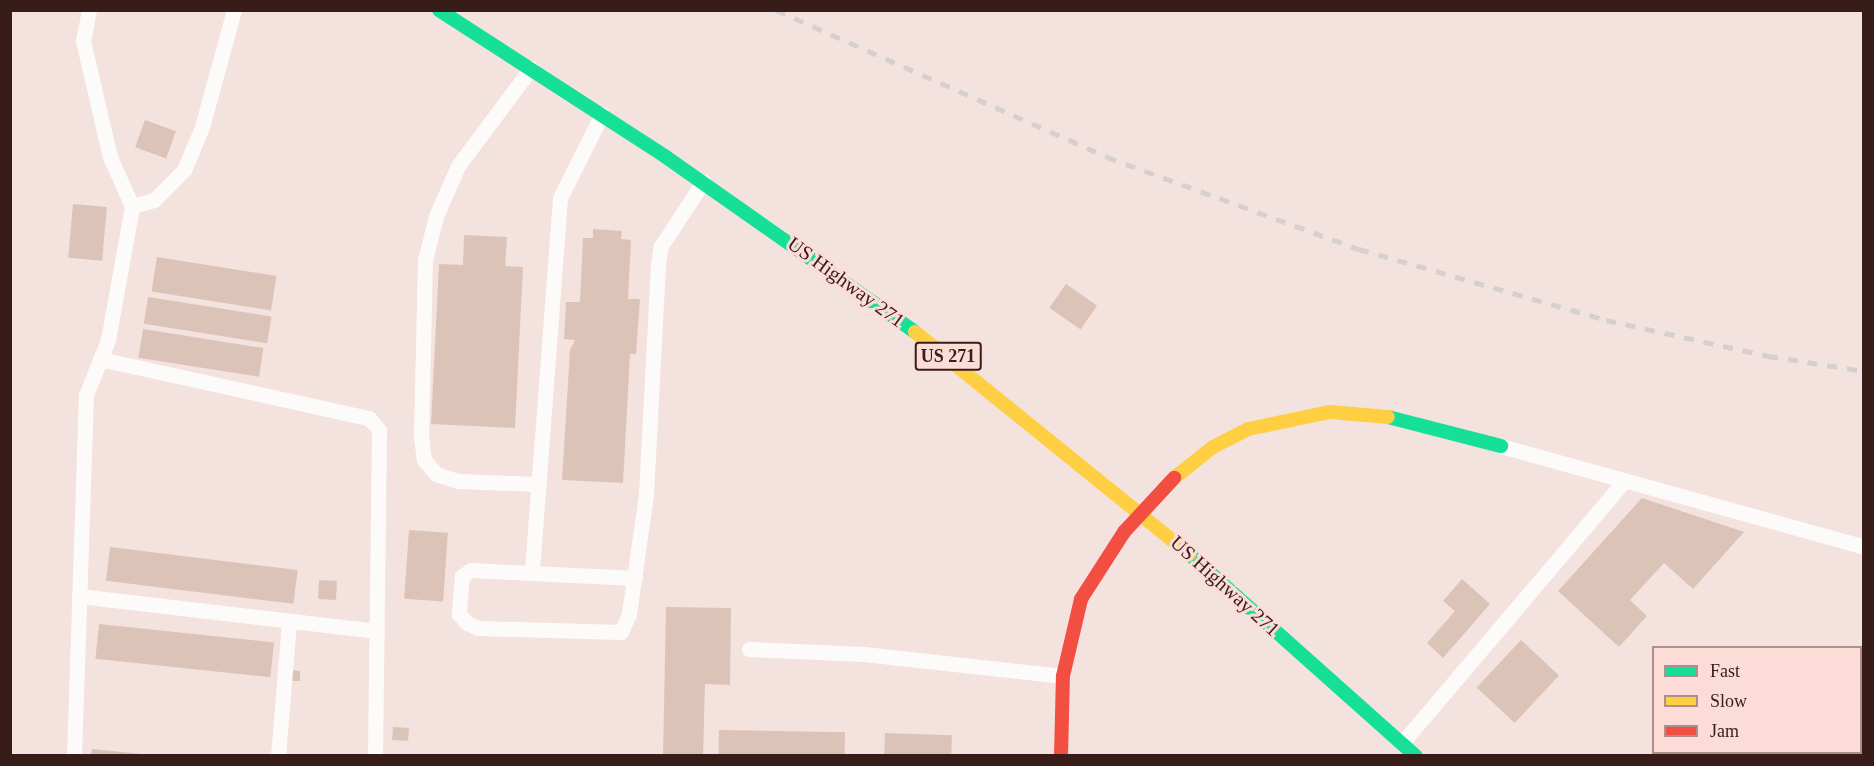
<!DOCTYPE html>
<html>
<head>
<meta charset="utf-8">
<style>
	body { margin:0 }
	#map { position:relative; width:1874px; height:766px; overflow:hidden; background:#f4e2df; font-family:"Times New Roman",serif }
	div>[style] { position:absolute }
	.building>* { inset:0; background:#dcc3b8; transform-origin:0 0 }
	.lane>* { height:15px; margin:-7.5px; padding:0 7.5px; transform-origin:7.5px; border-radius:7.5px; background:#fdfbfa }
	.fast>* { height:14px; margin:-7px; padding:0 7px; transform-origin:7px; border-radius:7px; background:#16e098 }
	.slow>* { height:14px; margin:-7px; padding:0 7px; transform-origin:7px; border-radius:7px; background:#ffcf43 }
	.jam>* { height:14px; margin:-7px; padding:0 7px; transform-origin:7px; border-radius:7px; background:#f24e42 }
	.rail>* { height:4.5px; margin-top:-2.25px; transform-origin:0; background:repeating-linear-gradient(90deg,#d5cfcf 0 10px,transparent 0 20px) }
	span { translate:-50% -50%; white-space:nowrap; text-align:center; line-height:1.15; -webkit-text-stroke:6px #fcdcd7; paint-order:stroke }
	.shield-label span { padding:2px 4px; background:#fcdcd7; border:2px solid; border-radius:4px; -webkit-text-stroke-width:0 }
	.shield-label { font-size:18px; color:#381c18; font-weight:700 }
	.street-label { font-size:20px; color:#381c18 }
	.frame { position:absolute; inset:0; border:12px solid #381c18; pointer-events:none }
	.legend { position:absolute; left:1652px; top:646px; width:210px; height:108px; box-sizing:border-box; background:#fcdcd7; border:2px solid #ae8f8b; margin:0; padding:8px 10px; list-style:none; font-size:18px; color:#381c18 }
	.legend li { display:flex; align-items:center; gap:12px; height:30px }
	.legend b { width:30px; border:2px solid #ae8f8b }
</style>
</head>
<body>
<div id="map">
	<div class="building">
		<i style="left:145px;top:120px;width:33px;height:29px;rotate:20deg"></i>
		<i style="left:73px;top:204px;width:34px;height:54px;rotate:5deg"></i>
		<i style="clip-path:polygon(593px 229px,622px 231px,621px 239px,631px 240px,628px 299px,640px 299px,636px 354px,630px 354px,623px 483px,562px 480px,570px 350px,575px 340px,564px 339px,566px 302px,580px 302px,583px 238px,593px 238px)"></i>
		<i style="clip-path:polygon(464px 235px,507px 237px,505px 266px,523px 267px,515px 428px,431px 424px,439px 264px,463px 265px)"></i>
		<i style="left:157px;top:257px;width:121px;height:35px;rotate:9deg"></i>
		<i style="left:1066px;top:284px;width:38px;height:29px;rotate:35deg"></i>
		<i style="left:148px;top:297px;width:125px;height:27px;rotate:9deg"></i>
		<i style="left:143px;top:329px;width:122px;height:29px;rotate:9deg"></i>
		<i style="clip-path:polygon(1642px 498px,1744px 532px,1693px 589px,1664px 563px,1630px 600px,1647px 616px,1619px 647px,1558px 591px)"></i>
		<i style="left:409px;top:530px;width:39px;height:69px;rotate:4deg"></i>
		<i style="left:110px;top:547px;width:189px;height:34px;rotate:7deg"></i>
		<i style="clip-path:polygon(1462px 579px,1490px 604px,1443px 658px,1427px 643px,1455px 611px,1443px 601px)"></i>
		<i style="left:319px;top:580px;width:18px;height:19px;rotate:3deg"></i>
		<i style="clip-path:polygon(666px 607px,731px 608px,730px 685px,705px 684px,703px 756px,663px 756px)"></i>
		<i style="left:99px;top:624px;width:176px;height:35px;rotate:6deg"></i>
		<i style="left:1521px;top:640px;width:52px;height:65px;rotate:43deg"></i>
		<i style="clip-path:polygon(290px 670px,300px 671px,300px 681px,289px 681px)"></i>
		<i style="left:393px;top:727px;width:16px;height:13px;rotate:4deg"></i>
		<i style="left:719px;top:730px;width:126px;height:26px;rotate:1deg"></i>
		<i style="left:885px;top:733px;width:67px;height:23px;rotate:2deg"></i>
		<i style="clip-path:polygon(92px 749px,142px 754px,142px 756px,91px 756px)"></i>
	</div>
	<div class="lane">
		<i style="left:531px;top:68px;width:122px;rotate:126.7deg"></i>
		<i style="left:458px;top:166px;width:55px;rotate:113.7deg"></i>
		<i style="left:436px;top:216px;width:45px;rotate:104deg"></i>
		<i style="left:425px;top:260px;width:176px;rotate:91.3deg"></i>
		<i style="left:421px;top:436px;width:24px;rotate:83deg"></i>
		<i style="left:424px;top:460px;width:18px;rotate:49deg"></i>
		<i style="left:436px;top:474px;width:23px;rotate:18deg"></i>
		<i style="left:458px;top:481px;width:80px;rotate:2.1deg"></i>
		<i style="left:602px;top:114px;width:94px;rotate:116.6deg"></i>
		<i style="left:560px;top:198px;width:376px;rotate:94.3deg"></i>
		<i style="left:532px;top:573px;width:61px;rotate:-177.2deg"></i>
		<i style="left:471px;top:570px;width:11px;rotate:146deg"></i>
		<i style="left:462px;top:576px;width:38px;rotate:95deg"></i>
		<i style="left:459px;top:614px;width:12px;rotate:48deg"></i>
		<i style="left:467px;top:623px;width:12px;rotate:24deg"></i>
		<i style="left:478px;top:628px;width:143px;rotate:1.6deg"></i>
		<i style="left:621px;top:632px;width:20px;rotate:-66deg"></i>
		<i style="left:629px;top:614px;width:121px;rotate:-81.9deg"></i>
		<i style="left:646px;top:494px;width:230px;rotate:-87deg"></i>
		<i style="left:658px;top:264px;width:18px;rotate:-81deg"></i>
		<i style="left:661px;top:246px;width:77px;rotate:-56.7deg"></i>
		<i style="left:132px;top:206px;width:23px;rotate:-15deg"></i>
		<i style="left:154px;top:200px;width:42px;rotate:-45deg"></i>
		<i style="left:184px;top:170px;width:47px;rotate:-67.3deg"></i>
		<i style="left:202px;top:127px;width:121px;rotate:-74.7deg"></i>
		<i style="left:100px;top:359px;width:275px;rotate:12.4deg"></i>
		<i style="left:369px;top:418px;width:16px;rotate:50deg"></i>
		<i style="left:379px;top:430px;width:326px;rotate:90.7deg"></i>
		<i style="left:1501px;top:446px;width:377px;rotate:15.5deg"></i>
		<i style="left:532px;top:573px;width:103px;rotate:2.8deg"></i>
		<i style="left:79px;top:596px;width:300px;rotate:6.7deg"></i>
		<i style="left:749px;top:649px;width:115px;rotate:2.5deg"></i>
		<i style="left:864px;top:654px;width:200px;rotate:6.3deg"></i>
		<i style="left:1402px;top:743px;width:343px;rotate:-49.7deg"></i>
		<i style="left:74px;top:756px;width:361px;rotate:-88.1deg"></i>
		<i style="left:86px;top:395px;width:59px;rotate:-68.2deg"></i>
		<i style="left:108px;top:340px;width:136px;rotate:-79.8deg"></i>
		<i style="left:132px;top:206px;width:54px;rotate:-114.2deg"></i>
		<i style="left:110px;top:157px;width:119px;rotate:-103.1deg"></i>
		<i style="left:83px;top:41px;width:32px;rotate:-79deg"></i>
		<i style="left:278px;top:756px;width:135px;rotate:-85.3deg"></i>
	</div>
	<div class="fast">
		<i style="left:439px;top:10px;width:270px;rotate:32.9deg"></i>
		<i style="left:666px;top:157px;width:304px;rotate:35.1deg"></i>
		<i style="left:1388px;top:417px;width:117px;rotate:14.4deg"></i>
		<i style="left:1189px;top:554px;width:304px;rotate:41.7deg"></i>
	</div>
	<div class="slow">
		<i style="left:915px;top:332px;width:353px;rotate:39deg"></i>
		<i style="left:1174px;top:478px;width:50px;rotate:-38.5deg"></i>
		<i style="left:1213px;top:447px;width:39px;rotate:-27deg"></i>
		<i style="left:1248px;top:429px;width:84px;rotate:-11.7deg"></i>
		<i style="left:1330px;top:412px;width:58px;rotate:4.9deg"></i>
	</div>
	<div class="jam">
		<i style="left:1061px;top:756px;width:80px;rotate:-88.6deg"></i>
		<i style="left:1063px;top:676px;width:79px;rotate:-76.8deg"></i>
		<i style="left:1081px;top:599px;width:80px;rotate:-57.3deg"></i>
		<i style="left:1124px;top:532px;width:74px;rotate:-47.2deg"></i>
	</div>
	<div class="rail">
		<i style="left:776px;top:10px;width:362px;rotate:23.9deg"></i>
		<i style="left:1107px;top:157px;width:268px;rotate:20.1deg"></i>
		<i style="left:1359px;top:249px;width:257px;rotate:16deg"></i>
		<i style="left:1606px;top:320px;width:166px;rotate:12.5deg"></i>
		<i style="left:1768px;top:356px;width:97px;rotate:8.9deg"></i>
	</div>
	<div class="shield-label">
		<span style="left:948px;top:356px">US 271</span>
	</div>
	<div class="street-label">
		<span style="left:846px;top:282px;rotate:36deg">US Highway 271</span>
		<span style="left:1225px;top:586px;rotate:42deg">US Highway 271</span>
	</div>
	<div class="frame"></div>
	<ul class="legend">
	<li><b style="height:8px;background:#16e098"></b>Fast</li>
	<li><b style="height:8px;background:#ffcf43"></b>Slow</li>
	<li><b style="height:8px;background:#f24e42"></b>Jam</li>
	</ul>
</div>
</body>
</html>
